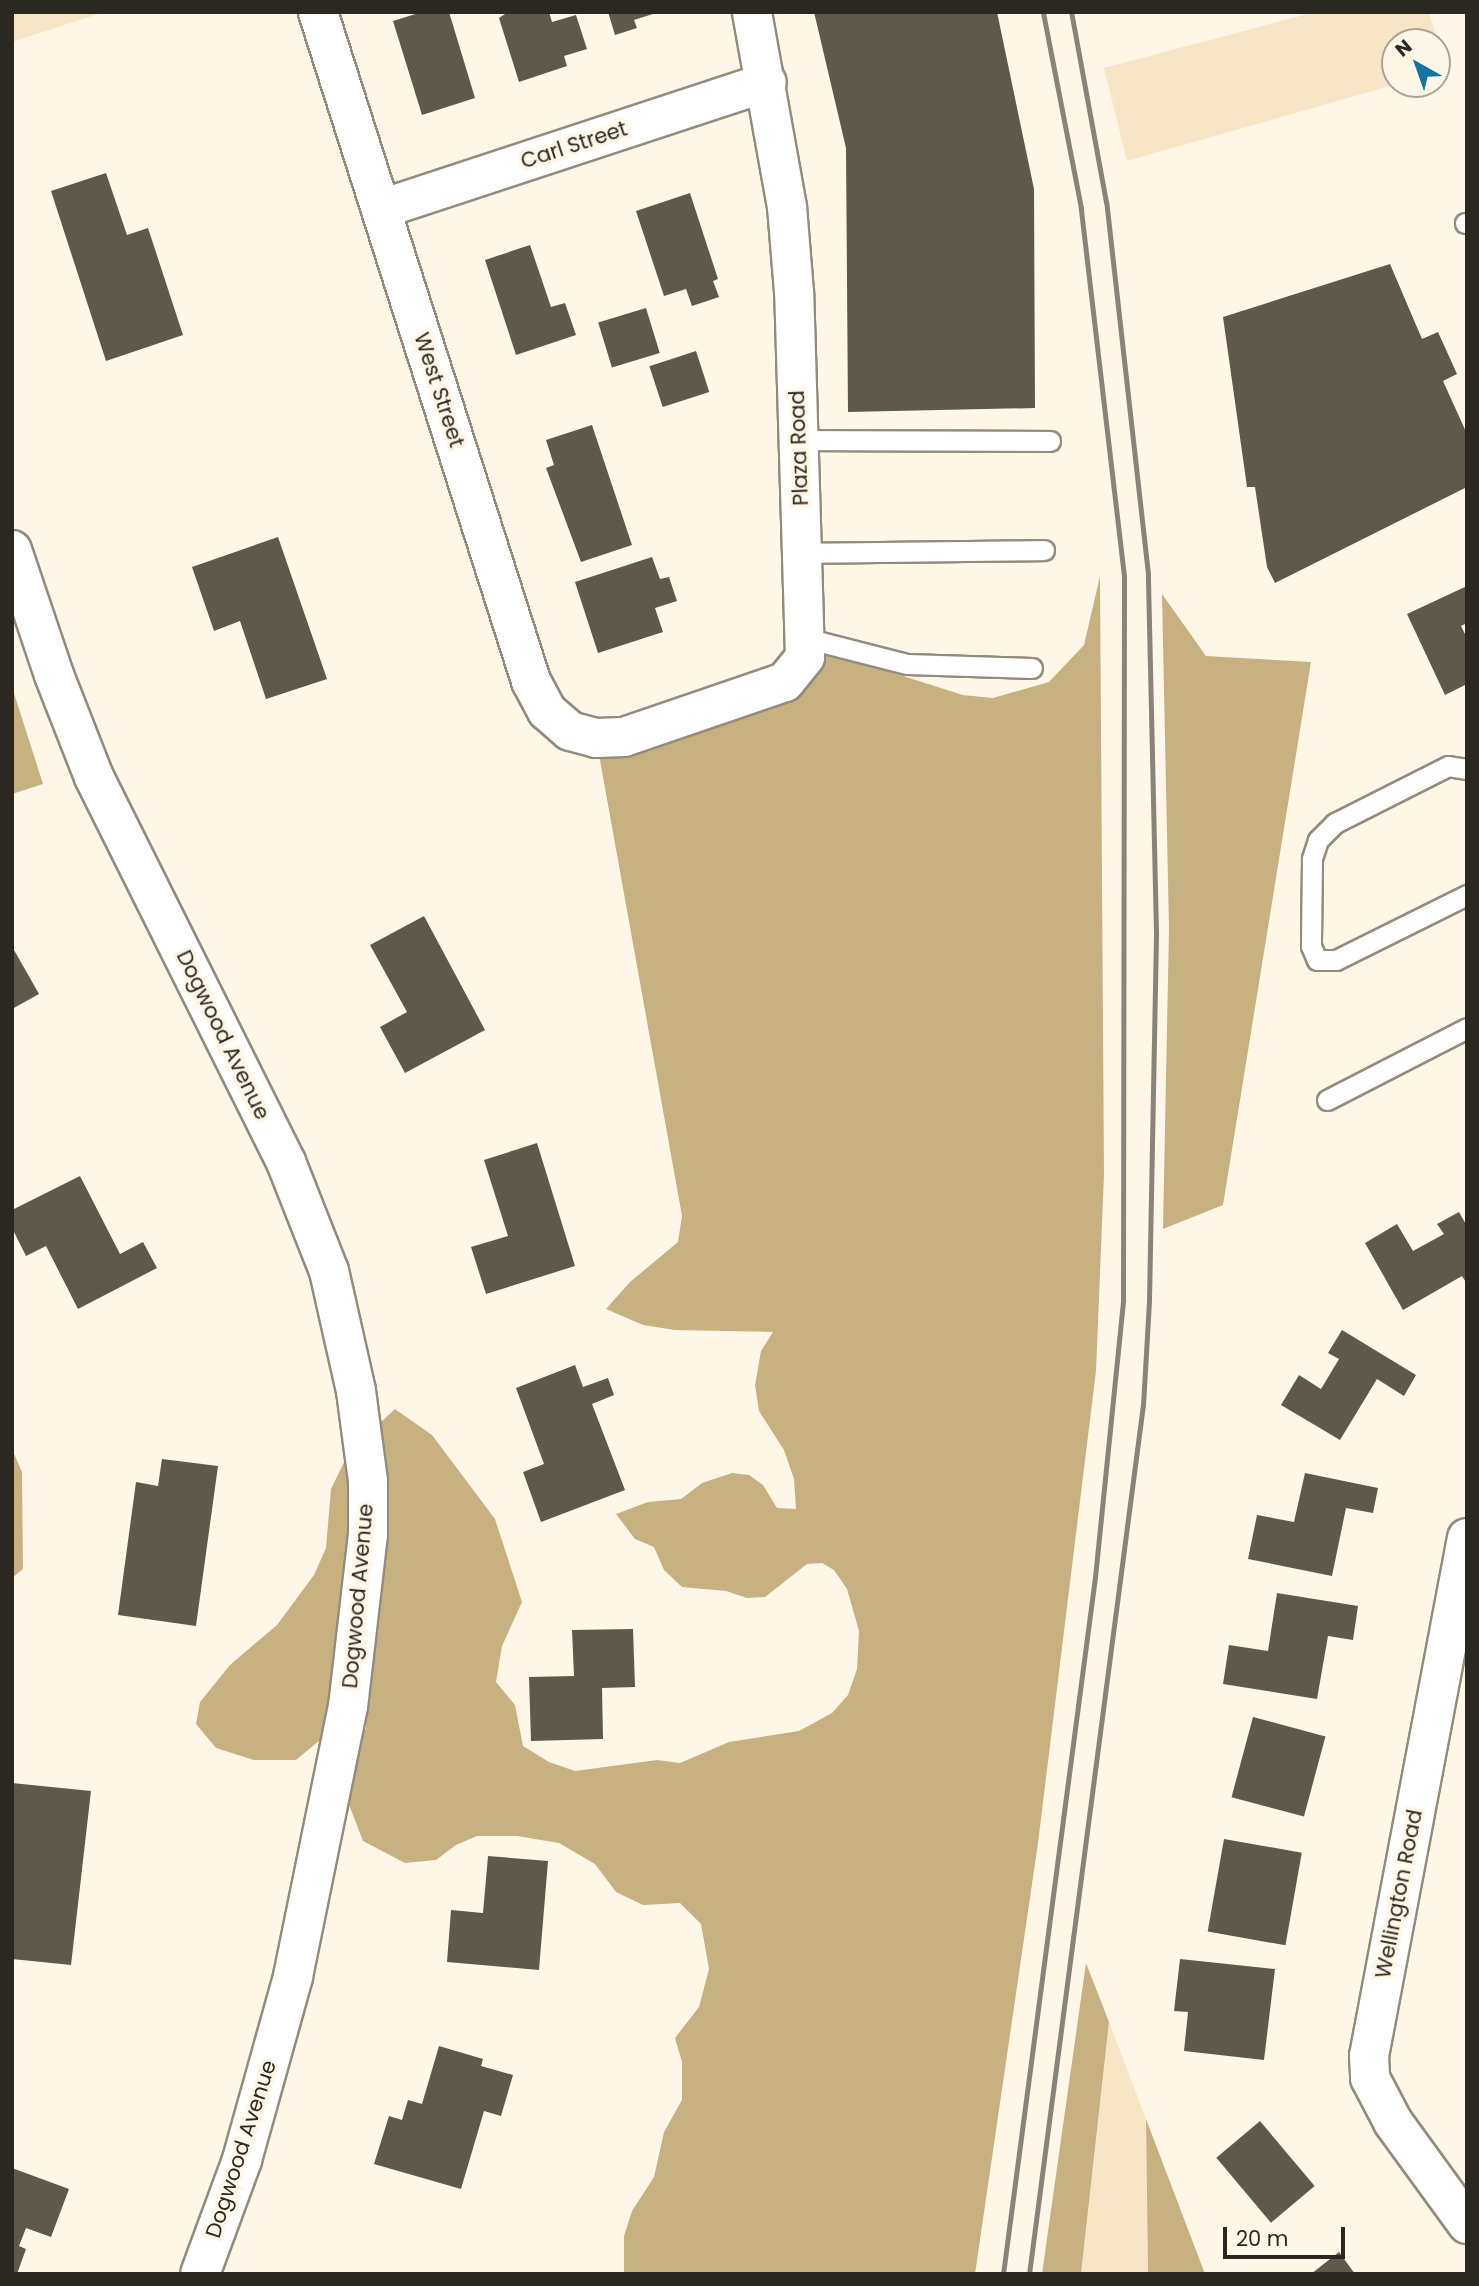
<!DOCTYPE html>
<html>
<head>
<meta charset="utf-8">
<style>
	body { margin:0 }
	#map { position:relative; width:1479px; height:2286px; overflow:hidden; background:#fef6e7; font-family:Poppins,sans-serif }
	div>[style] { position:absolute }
	.green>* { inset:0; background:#f6e6c6 }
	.forest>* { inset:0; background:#c8b180 }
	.building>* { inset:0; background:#5f594c; transform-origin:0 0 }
	.roads { filter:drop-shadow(2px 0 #938c7e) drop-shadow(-2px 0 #938c7e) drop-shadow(0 2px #938c7e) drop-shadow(0 -2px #938c7e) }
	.lane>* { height:19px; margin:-9.5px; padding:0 9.5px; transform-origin:9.5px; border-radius:9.5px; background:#fff }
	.street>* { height:38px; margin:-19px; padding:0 19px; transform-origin:19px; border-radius:19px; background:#fff }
	.rail>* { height:5px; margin:-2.5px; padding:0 2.5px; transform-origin:2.5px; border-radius:2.5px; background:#89847a }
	span { translate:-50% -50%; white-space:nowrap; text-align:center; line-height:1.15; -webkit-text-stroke:7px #fef6e7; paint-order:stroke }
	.street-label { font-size:21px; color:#2b2822 }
	.frame { position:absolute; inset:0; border:14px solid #2b2822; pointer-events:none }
	.north { position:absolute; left:1381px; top:28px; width:70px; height:70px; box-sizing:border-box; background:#fef6e7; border:2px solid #aaa498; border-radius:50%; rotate:320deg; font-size:19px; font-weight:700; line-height:28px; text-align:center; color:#2b2822 }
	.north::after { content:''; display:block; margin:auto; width:24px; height:32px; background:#1175a1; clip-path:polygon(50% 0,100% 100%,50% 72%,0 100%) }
	.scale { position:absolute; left:1223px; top:2227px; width:122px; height:32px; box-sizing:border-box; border:4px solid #2b2822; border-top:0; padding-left:9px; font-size:21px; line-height:24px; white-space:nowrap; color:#2b2822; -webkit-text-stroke:5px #fef6e7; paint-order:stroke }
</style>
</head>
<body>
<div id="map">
	<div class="green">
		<i style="clip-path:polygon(12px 12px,104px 12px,12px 42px)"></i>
		<i style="clip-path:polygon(1315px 12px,1428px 12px,1449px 69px,1437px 73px,1437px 42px,1395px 42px,1397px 84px,1127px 161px,1104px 68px)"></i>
		<i style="clip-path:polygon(1109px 2022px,1146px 2119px,1148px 2274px,1081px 2274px)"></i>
	</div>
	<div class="forest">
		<i style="clip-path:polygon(1100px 576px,1104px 1175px,1096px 1371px,1038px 1843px,975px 2274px,624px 2274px,624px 2236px,632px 2211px,654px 2177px,664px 2132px,682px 2100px,682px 2062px,675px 2038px,699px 2007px,709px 1969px,701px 1924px,680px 1903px,643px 1905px,616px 1892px,595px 1864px,559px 1843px,517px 1836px,477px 1836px,456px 1845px,436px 1860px,405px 1863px,363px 1841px,348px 1802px,352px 1760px,366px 1728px,366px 1678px,326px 1735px,296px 1760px,254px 1760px,216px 1748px,196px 1724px,200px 1702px,230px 1665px,277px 1625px,314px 1575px,326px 1548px,331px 1489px,349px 1452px,395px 1409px,432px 1435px,495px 1519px,522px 1602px,502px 1646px,496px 1682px,515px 1705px,523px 1746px,549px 1762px,575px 1771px,657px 1760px,680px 1763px,729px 1742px,799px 1731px,832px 1713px,848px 1695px,857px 1669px,859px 1631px,847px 1589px,834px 1570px,822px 1563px,807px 1564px,765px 1597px,747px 1598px,726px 1591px,682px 1587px,664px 1570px,654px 1547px,635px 1539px,616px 1514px,648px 1502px,681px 1499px,702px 1483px,732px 1473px,749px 1475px,763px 1485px,777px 1508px,796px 1509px,794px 1479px,784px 1450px,759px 1411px,755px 1385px,761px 1351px,773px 1332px,675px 1330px,643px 1325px,606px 1309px,630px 1282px,678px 1242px,682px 1216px,596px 738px,785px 682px,811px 647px,963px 695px,993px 698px,1049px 682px,1084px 645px)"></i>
		<i style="clip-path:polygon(1162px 594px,1206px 656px,1311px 662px,1223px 1205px,1163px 1229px,1169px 929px)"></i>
		<i style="clip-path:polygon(12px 687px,43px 784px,12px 794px)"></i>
		<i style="clip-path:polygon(12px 1449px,22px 1472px,23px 1569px,12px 1578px)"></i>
		<i style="clip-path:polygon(1086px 1963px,1109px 2022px,1081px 2274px,1042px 2274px)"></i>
		<i style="clip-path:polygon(1146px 2119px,1205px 2274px,1148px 2274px)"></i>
	</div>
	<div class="building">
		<i style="clip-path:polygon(422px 12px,449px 12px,475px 98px,422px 115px,393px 21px)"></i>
		<i style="clip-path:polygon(508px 12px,549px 12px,552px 22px,576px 15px,587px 49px,564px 56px,567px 66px,519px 82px,499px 18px)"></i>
		<i style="clip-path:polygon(608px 12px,656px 12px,656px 13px,634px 20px,637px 28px,615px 35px)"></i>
		<i style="clip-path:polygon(814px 12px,997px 12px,1034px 189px,1035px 408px,848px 412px,846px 148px)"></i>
		<i style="clip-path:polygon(106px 173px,127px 235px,148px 228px,183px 335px,106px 361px,51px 191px)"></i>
		<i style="clip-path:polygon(690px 193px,718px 279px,713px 281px,719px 297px,692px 306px,686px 289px,664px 296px,636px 211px)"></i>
		<i style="clip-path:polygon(530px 245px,551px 307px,565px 303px,576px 335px,516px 355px,485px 260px)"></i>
		<i style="clip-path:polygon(1390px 264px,1422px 339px,1438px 332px,1457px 374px,1443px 381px,1467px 434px,1467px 487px,1275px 583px,1267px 567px,1255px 487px,1247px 487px,1223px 317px)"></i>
		<i style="left:646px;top:308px;width:47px;height:50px;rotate:73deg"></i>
		<i style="left:696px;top:351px;width:43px;height:49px;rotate:72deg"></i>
		<i style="clip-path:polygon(592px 425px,632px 545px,581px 562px,546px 468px,554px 465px,546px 440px)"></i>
		<i style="clip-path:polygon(278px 537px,327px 679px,266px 699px,240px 621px,214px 631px,192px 567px)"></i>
		<i style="clip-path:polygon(652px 557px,660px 579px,669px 577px,677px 601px,655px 608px,663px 632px,598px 653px,575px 582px)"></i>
		<i style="clip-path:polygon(1467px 586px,1467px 623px,1461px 626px,1467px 638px,1467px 684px,1445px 695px,1407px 614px)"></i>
		<i style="clip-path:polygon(424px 916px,485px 1030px,405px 1073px,380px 1027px,407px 1012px,370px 945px)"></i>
		<i style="clip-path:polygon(14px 950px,39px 994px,12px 1009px,12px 951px)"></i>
		<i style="clip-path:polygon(537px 1143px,575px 1266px,486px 1294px,471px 1247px,508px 1236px,484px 1160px)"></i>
		<i style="clip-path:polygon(80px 1176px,120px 1254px,143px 1242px,157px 1268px,78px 1309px,46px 1246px,26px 1256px,12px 1228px,12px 1210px)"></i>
		<i style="clip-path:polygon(1459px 1212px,1467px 1226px,1467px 1284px,1462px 1276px,1403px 1310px,1365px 1243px,1397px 1224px,1413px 1251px,1444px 1234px,1437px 1224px)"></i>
		<i style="clip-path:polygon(1342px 1330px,1416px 1375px,1404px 1396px,1377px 1379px,1340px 1440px,1281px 1405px,1299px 1375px,1321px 1389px,1339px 1359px,1328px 1353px)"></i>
		<i style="clip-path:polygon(575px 1365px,583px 1387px,608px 1378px,614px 1395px,592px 1404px,625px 1490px,541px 1522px,523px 1472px,544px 1464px,516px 1388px)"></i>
		<i style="clip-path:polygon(162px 1459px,218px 1466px,196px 1626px,118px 1615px,136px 1482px,158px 1486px)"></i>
		<i style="clip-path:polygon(1305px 1473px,1378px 1488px,1373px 1513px,1346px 1508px,1332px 1576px,1248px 1559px,1257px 1515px,1294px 1522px)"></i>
		<i style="clip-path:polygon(1277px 1593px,1358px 1606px,1353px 1640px,1328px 1636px,1317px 1699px,1223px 1684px,1229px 1645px,1268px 1651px)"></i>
		<i style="clip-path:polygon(633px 1629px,635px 1687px,602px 1688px,603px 1739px,531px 1741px,529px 1677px,574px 1676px,572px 1630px)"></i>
		<i style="left:1253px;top:1717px;width:75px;height:83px;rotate:15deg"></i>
		<i style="clip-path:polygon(12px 1783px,91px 1791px,71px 1965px,12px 1959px)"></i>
		<i style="left:1224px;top:1839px;width:79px;height:94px;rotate:10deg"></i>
		<i style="clip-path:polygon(488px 1856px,548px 1861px,539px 1970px,447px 1962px,451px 1910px,483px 1913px)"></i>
		<i style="clip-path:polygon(1180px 1959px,1275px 1969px,1264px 2060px,1184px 2051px,1188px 2012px,1174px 2011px)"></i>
		<i style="clip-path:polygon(439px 2046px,483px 2059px,481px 2066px,513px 2075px,501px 2116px,484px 2111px,461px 2189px,374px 2164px,389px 2116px,402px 2120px,408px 2100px,422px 2104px)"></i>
		<i style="left:1260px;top:2121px;width:85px;height:57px;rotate:50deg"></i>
		<i style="clip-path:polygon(12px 2168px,69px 2189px,51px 2237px,26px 2228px,19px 2246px,26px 2249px,17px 2274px,12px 2274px)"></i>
		<i style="clip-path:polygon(1339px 2252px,1355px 2274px,1311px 2274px)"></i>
	</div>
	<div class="roads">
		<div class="lane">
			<i style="left:1465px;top:223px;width:2px"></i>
			<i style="left:799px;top:440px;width:251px;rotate:0.2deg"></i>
			<i style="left:802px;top:553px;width:242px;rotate:-0.7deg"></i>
			<i style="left:805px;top:638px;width:105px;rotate:14.3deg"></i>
			<i style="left:907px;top:664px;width:125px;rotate:1.8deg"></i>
			<i style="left:1467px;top:769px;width:19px;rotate:-171deg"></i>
			<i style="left:1448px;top:766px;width:127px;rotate:153.2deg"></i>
			<i style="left:1335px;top:823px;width:24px;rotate:135deg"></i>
			<i style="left:1318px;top:840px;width:20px;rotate:108deg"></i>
			<i style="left:1312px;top:859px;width:87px;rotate:90.7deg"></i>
			<i style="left:1311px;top:946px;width:15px;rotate:67deg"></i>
			<i style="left:1317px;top:960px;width:19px"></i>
			<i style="left:1336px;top:960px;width:146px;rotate:-26.4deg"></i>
			<i style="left:1327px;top:1100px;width:157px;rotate:-27.2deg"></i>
		</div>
		<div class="street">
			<i style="left:318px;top:12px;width:702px;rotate:72.34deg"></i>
			<i style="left:531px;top:681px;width:34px;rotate:62deg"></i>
			<i style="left:547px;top:711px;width:30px;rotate:41deg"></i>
			<i style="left:570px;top:731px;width:27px;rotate:15deg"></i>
			<i style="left:596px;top:738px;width:28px;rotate:-2deg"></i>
			<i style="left:624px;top:737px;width:170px;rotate:-18.9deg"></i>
			<i style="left:785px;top:682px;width:32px;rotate:-51deg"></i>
			<i style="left:805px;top:657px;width:365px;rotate:-91.7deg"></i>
			<i style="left:794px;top:292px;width:85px;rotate:-94.7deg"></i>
			<i style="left:787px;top:207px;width:198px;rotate:-100.2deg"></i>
			<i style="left:381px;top:209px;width:406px;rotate:-18.2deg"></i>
			<i style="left:12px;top:550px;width:132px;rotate:71.4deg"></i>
			<i style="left:54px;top:675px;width:110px;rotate:68.6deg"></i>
			<i style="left:94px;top:777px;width:430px;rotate:63.5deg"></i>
			<i style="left:286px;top:1162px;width:117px;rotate:68.5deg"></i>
			<i style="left:329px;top:1271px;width:123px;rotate:77.3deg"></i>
			<i style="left:356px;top:1391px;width:91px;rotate:82.4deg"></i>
			<i style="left:368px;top:1481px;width:53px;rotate:90deg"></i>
			<i style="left:368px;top:1534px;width:173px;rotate:96.6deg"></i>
			<i style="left:348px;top:1706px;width:277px;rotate:101.5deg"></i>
			<i style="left:293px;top:1977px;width:190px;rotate:105.6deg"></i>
			<i style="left:242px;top:2160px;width:121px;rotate:110.2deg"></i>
			<i style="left:1467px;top:1538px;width:527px;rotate:100.71deg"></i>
			<i style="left:1369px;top:2056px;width:22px;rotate:87deg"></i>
			<i style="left:1370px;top:2078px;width:50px;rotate:62.4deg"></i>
			<i style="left:1393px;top:2122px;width:126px;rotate:54deg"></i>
		</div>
	</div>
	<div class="rail">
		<i style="left:1003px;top:2274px;width:703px;rotate:-82.48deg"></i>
		<i style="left:1095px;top:1577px;width:279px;rotate:-84.2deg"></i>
		<i style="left:1123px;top:1299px;width:723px;rotate:-89.92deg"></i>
		<i style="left:1124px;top:576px;width:371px;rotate:-96.7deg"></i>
		<i style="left:1081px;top:208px;width:200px;rotate:-101deg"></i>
		<i style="left:1029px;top:2274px;width:876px;rotate:-82.53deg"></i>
		<i style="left:1143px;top:1405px;width:105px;rotate:-86.7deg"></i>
		<i style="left:1149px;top:1300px;width:368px;rotate:-88.9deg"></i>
		<i style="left:1156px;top:932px;width:358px;rotate:-91.3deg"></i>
		<i style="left:1148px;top:574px;width:374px;rotate:-96.4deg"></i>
		<i style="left:1106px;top:202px;width:193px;rotate:-100.4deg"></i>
	</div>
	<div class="street-label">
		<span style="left:574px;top:145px;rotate:-18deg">Carl Street</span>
		<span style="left:439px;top:390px;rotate:72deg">West Street</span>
		<span style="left:799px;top:448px;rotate:-92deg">Plaza Road</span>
		<span style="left:223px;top:1035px;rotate:64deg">Dogwood Avenue</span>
		<span style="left:358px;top:1596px;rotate:-85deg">Dogwood Avenue</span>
		<span style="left:1399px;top:1894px;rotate:-79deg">Wellington Road</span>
		<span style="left:241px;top:2149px;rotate:-72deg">Dogwood Avenue</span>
	</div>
	<div class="frame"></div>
	<div class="north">N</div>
	<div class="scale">20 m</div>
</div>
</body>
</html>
